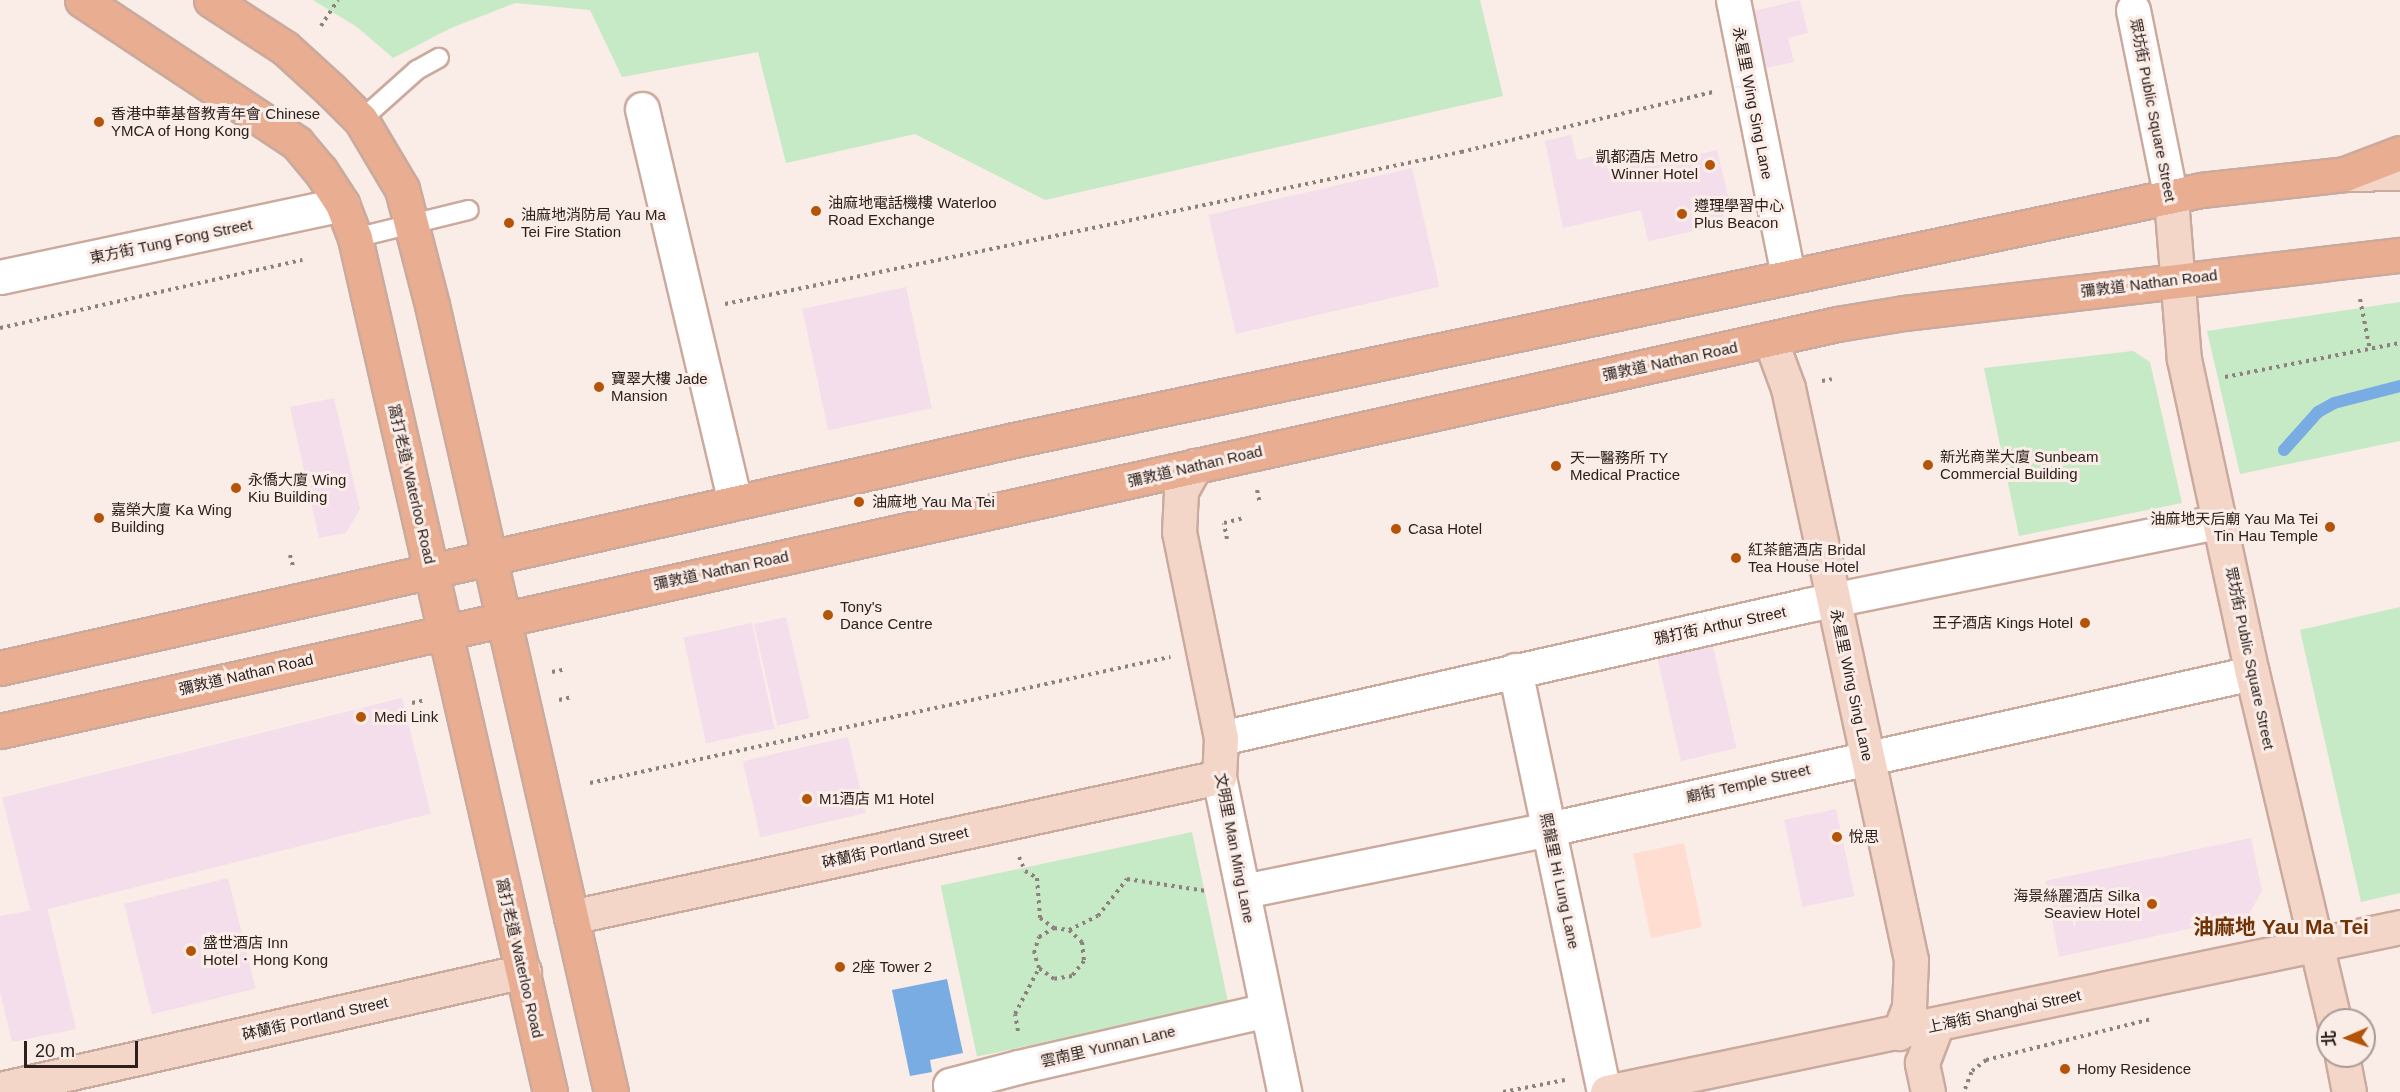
<!DOCTYPE html>
<html>
<head>
<meta charset="utf-8">
<style>
	body { margin:0 }
	#map { position:relative; width:2400px; height:1092px; overflow:hidden; background:#faece7; font-family:Arial,"Noto Sans TC",sans-serif }
	div>[style] { position:absolute }
	.commercial>* { inset:0; background:#f4deeb; transform-origin:0 0 }
	.built>* { inset:0; background:#ffddd1; transform-origin:0 0 }
	.green>* { inset:0; background:#c6eac5; transform-origin:0 0 }
	.water>* { inset:0; background:#79ace2 }
	.stream>* { height:12px; margin:-6px; padding:0 6px; transform-origin:6px; border-radius:6px; background:#79ace2 }
	.path>* { height:4px; margin-top:-2px; transform-origin:0; background:repeating-linear-gradient(90deg,#8e807c 0 3px,transparent 0 7.5px) }
	.roads { filter:drop-shadow(2px 0 #cbaa9e) drop-shadow(-2px 0 #cbaa9e) drop-shadow(0 2px #cbaa9e) drop-shadow(0 -2px #cbaa9e) }
	.lane>* { height:18px; margin:-9px; padding:0 9px; transform-origin:9px; border-radius:9px; background:#fff }
	.street>* { height:33px; margin:-16.5px; padding:0 16.5px; transform-origin:16.5px; border-radius:16.5px; background:#fff }
	.secondary>* { height:33px; margin:-16.5px; padding:0 16.5px; transform-origin:16.5px; border-radius:16.5px; background:#f4d6c8 }
	.primary>* { height:33px; margin:-16.5px; padding:0 16.5px; transform-origin:16.5px; border-radius:16.5px; background:#e9ad91 }
	.dots>* { width:16px; height:16px; translate:-50% -50%; box-sizing:border-box; border:3px solid #faece7; border-radius:50% }
	span { translate:-50% -50%; white-space:nowrap; text-align:center; line-height:1.15; -webkit-text-stroke:6px #faece7; paint-order:stroke }
	.street-label { font-size:15px; color:#2d201c }
	.poi-label { font-size:15px; color:#2d201c }
	.left { translate:0 -50%; text-align:left }
	.right { translate:-100% -50%; text-align:right }
	.district-label { font-size:21px; color:#6f3306; font-weight:700 }
	.north { position:absolute; left:2316px; top:1008px; width:60px; height:60px; box-sizing:border-box; background:#faece7; border:2px solid #a89a96; border-radius:50%; rotate:268deg; font-size:16px; font-weight:700; line-height:24px; text-align:center; color:#2d201c }
	.north::after { content:''; display:block; margin:auto; width:21px; height:27px; background:#b35408; clip-path:polygon(50% 0,100% 100%,50% 72%,0 100%) }
	.scale { position:absolute; left:24px; top:1041px; width:114px; height:27px; box-sizing:border-box; border:3px solid #2d201c; border-top:0; padding-left:8px; font-size:18px; line-height:21px; white-space:nowrap; color:#2d201c; -webkit-text-stroke:4px #faece7; paint-order:stroke }
</style>
</head>
<body>
<div id="map">
	<div class="commercial">
		<i style="clip-path:polygon(1800px 0,1808px 33px,1788px 38px,1794px 62px,1766px 68px,1753px 11px)"></i>
		<i style="clip-path:polygon(1571px 135px,1577px 160px,1615px 151px,1618px 161px,1664px 151px,1666px 162px,1717px 150px,1730px 204px,1718px 226px,1648px 241px,1641px 210px,1563px 228px,1545px 141px)"></i>
		<i style="left:1412px;top:168px;width:122px;height:209px;rotate:77deg"></i>
		<i style="left:906px;top:287px;width:124px;height:106px;rotate:78deg"></i>
		<i style="clip-path:polygon(334px 398px,360px 509px,346px 533px,319px 538px,290px 407px)"></i>
		<i style="left:786px;top:617px;width:104px;height:33px;rotate:77deg"></i>
		<i style="left:752px;top:623px;width:108px;height:70px;rotate:78deg"></i>
		<i style="left:1712px;top:642px;width:109px;height:57px;rotate:77deg"></i>
		<i style="left:402px;top:698px;width:119px;height:412px;rotate:76deg"></i>
		<i style="left:848px;top:737px;width:78px;height:108px;rotate:77deg"></i>
		<i style="left:1836px;top:809px;width:89px;height:53px;rotate:78deg"></i>
		<i style="clip-path:polygon(2251px 838px,2262px 891px,2248px 916px,2059px 957px,2045px 881px)"></i>
		<i style="left:228px;top:878px;width:114px;height:107px;rotate:76deg"></i>
		<i style="clip-path:polygon(47px 907px,76px 1029px,12px 1042px,0 992px,0 916px)"></i>
	</div>
	<div class="built">
		<i style="left:1684px;top:843px;width:86px;height:52px;rotate:78deg"></i>
	</div>
	<div class="green">
		<i style="clip-path:polygon(313px 0,1480px 0,1503px 96px,1045px 200px,915px 134px,786px 163px,758px 52px,622px 77px,590px 10px,515px 3px,451px 28px,393px 58px,357px 27px)"></i>
		<i style="clip-path:polygon(2400px 302px,2400px 441px,2240px 474px,2207px 331px)"></i>
		<i style="clip-path:polygon(2133px 351px,2150px 362px,2182px 503px,2019px 536px,1984px 368px)"></i>
		<i style="clip-path:polygon(2400px 607px,2400px 893px,2361px 902px,2300px 630px)"></i>
		<i style="left:1192px;top:832px;width:175px;height:257px;rotate:78deg"></i>
	</div>
	<div class="water">
		<i style="clip-path:polygon(947px 979px,963px 1053px,930px 1060px,932px 1072px,910px 1076px,892px 990px)"></i>
	</div>
	<div class="stream">
		<i style="left:2284px;top:450px;width:51px;rotate:-48.2deg"></i>
		<i style="left:2318px;top:412px;width:18px;rotate:-29deg"></i>
		<i style="left:2334px;top:403px;width:68px;rotate:-14.4deg"></i>
	</div>
	<div class="path">
		<i style="left:321px;top:26px;width:31px;rotate:-57deg"></i>
		<i style="left:2360px;top:299px;width:52px;rotate:78.9deg"></i>
		<i style="left:725px;top:304px;width:752px;rotate:-11.67deg"></i>
		<i style="left:1461px;top:152px;width:259px;rotate:-13.4deg"></i>
		<i style="left:0;top:328px;width:310px;rotate:-12.7deg"></i>
		<i style="left:2225px;top:377px;width:178px;rotate:-11deg"></i>
		<i style="left:1822px;top:381px;width:10px;rotate:-11deg"></i>
		<i style="left:1257px;top:490px;width:14px;rotate:78deg"></i>
		<i style="left:1227px;top:539px;width:16px;rotate:-101deg"></i>
		<i style="left:1224px;top:523px;width:21px;rotate:-14deg"></i>
		<i style="left:290px;top:555px;width:11px;rotate:75deg"></i>
		<i style="left:552px;top:672px;width:14px;rotate:-12deg"></i>
		<i style="left:559px;top:700px;width:13px;rotate:-13deg"></i>
		<i style="left:412px;top:703px;width:13px;rotate:-13deg"></i>
		<i style="left:590px;top:783px;width:594px;rotate:-12.26deg"></i>
		<i style="left:1019px;top:857px;width:15px;rotate:67deg"></i>
		<i style="left:1025px;top:871px;width:14px;rotate:30deg"></i>
		<i style="left:1037px;top:878px;width:40px;rotate:85.7deg"></i>
		<i style="left:1040px;top:918px;width:17px;rotate:36deg"></i>
		<i style="left:1069px;top:930px;width:18px;rotate:43deg"></i>
		<i style="left:1082px;top:942px;width:19px;rotate:84deg"></i>
		<i style="left:1084px;top:961px;width:19px;rotate:129deg"></i>
		<i style="left:1072px;top:976px;width:18px;rotate:171deg"></i>
		<i style="left:1054px;top:979px;width:19px;rotate:-144deg"></i>
		<i style="left:1039px;top:968px;width:16px;rotate:-108deg"></i>
		<i style="left:1034px;top:953px;width:17px;rotate:-73deg"></i>
		<i style="left:1039px;top:937px;width:17px;rotate:-31deg"></i>
		<i style="left:1054px;top:928px;width:15px;rotate:8deg"></i>
		<i style="left:1069px;top:930px;width:32px;rotate:-26deg"></i>
		<i style="left:1098px;top:916px;width:47px;rotate:-51.9deg"></i>
		<i style="left:1127px;top:879px;width:80px;rotate:8.6deg"></i>
		<i style="left:1018px;top:1031px;width:17px;rotate:-100deg"></i>
		<i style="left:1015px;top:1014px;width:52px;rotate:-62.4deg"></i>
		<i style="left:1965px;top:1089px;width:19px;rotate:-69deg"></i>
		<i style="left:1972px;top:1071px;width:18px;rotate:-38deg"></i>
		<i style="left:1986px;top:1060px;width:171px;rotate:-13.9deg"></i>
		<i style="left:1503px;top:1092px;width:63px;rotate:-11deg"></i>
	</div>
	<div class="roads">
		<div class="lane">
			<i style="left:361px;top:120px;width:75px;rotate:-41.8deg"></i>
			<i style="left:417px;top:70px;width:25px;rotate:-29deg"></i>
			<i style="left:355px;top:238px;width:117px;rotate:-13.8deg"></i>
		</div>
		<div class="street">
			<i style="left:1733px;top:0;width:281px;rotate:78.7deg"></i>
			<i style="left:2133px;top:10px;width:193px;rotate:78.6deg"></i>
			<i style="left:642px;top:109px;width:404px;rotate:76.7deg"></i>
			<i style="left:0;top:277px;width:350px;rotate:-12deg"></i>
			<i style="left:1515px;top:670px;width:431px;rotate:78.1deg"></i>
			<i style="left:1221px;top:738px;width:602px;rotate:-12.77deg"></i>
			<i style="left:1808px;top:605px;width:420px;rotate:-11.5deg"></i>
			<i style="left:1219px;top:777px;width:322px;rotate:78.3deg"></i>
			<i style="left:1244px;top:891px;width:311px;rotate:-11.5deg"></i>
			<i style="left:1549px;top:829px;width:720px;rotate:-12.51deg"></i>
			<i style="left:952px;top:1092px;width:7px;rotate:-106deg"></i>
			<i style="left:950px;top:1085px;width:70px;rotate:-14.8deg"></i>
			<i style="left:1018px;top:1067px;width:254px;rotate:-12.9deg"></i>
		</div>
		<div class="secondary">
			<i style="left:2347px;top:174px;width:53px;rotate:-1.1deg"></i>
			<i style="left:2171px;top:199px;width:161px;rotate:85.4deg"></i>
			<i style="left:2184px;top:359px;width:321px;rotate:77.8deg"></i>
			<i style="left:2252px;top:673px;width:357px;rotate:76.7deg"></i>
			<i style="left:1770px;top:339px;width:52px;rotate:69.8deg"></i>
			<i style="left:1788px;top:388px;width:585px;rotate:77.86deg"></i>
			<i style="left:1911px;top:960px;width:47px;rotate:92.4deg"></i>
			<i style="left:1909px;top:1007px;width:28px;rotate:111deg"></i>
			<i style="left:571px;top:917px;width:663px;rotate:-12.19deg"></i>
			<i style="left:1219px;top:777px;width:39px;rotate:-87deg"></i>
			<i style="left:1221px;top:738px;width:210px;rotate:-101.5deg"></i>
			<i style="left:1179px;top:532px;width:41px;rotate:-87.2deg"></i>
			<i style="left:1181px;top:491px;width:29px;rotate:-61deg"></i>
			<i style="left:2342px;top:1056px;width:37px;rotate:79deg"></i>
			<i style="left:0;top:1089px;width:537px;rotate:-12.69deg"></i>
			<i style="left:1607px;top:1092px;width:810px;rotate:-11.75deg"></i>
			<i style="left:1928px;top:1092px;width:30px;rotate:-102deg"></i>
			<i style="left:1922px;top:1063px;width:40px;rotate:-69deg"></i>
		</div>
		<div class="primary">
			<i style="left:82px;top:0;width:258px;rotate:33.6deg"></i>
			<i style="left:297px;top:143px;width:35px;rotate:50deg"></i>
			<i style="left:320px;top:170px;width:40px;rotate:57.1deg"></i>
			<i style="left:342px;top:204px;width:36px;rotate:69deg"></i>
			<i style="left:355px;top:238px;width:876px;rotate:77.14deg"></i>
			<i style="left:211px;top:0;width:88px;rotate:33deg"></i>
			<i style="left:285px;top:48px;width:62px;rotate:42.4deg"></i>
			<i style="left:331px;top:90px;width:42px;rotate:45deg"></i>
			<i style="left:361px;top:120px;width:80px;rotate:59.3deg"></i>
			<i style="left:402px;top:189px;width:120px;rotate:75.5deg"></i>
			<i style="left:432px;top:305px;width:807px;rotate:77.19deg"></i>
			<i style="left:0;top:668px;width:1039px;rotate:-12.67deg"></i>
			<i style="left:1014px;top:440px;width:1213px;rotate:-11.89deg"></i>
			<i style="left:2201px;top:190px;width:145px;rotate:-6.3deg"></i>
			<i style="left:2345px;top:174px;width:59px;rotate:-20.9deg"></i>
			<i style="left:0;top:731px;width:1882px;rotate:-12.49deg"></i>
			<i style="left:1837px;top:324px;width:68px;rotate:-9.3deg"></i>
			<i style="left:1904px;top:313px;width:499px;rotate:-6.7deg"></i>
		</div>
	</div>
	<div class="dots">
		<i style="left:99px;top:122px;background:#b35408"></i>
		<i style="left:1710px;top:165px;background:#b35408"></i>
		<i style="left:816px;top:211px;background:#b35408"></i>
		<i style="left:1682px;top:214px;background:#b35408"></i>
		<i style="left:509px;top:223px;background:#b35408"></i>
		<i style="left:599px;top:387px;background:#b35408"></i>
		<i style="left:1928px;top:465px;background:#b35408"></i>
		<i style="left:1556px;top:466px;background:#b35408"></i>
		<i style="left:236px;top:488px;background:#b35408"></i>
		<i style="left:859px;top:502px;background:#b35408"></i>
		<i style="left:99px;top:518px;background:#b35408"></i>
		<i style="left:2330px;top:527px;background:#b35408"></i>
		<i style="left:1396px;top:529px;background:#b35408"></i>
		<i style="left:1736px;top:558px;background:#b35408"></i>
		<i style="left:828px;top:615px;background:#b35408"></i>
		<i style="left:2085px;top:623px;background:#b35408"></i>
		<i style="left:361px;top:717px;background:#b35408"></i>
		<i style="left:807px;top:799px;background:#b35408"></i>
		<i style="left:1837px;top:837px;background:#b35408"></i>
		<i style="left:2152px;top:904px;background:#b35408"></i>
		<i style="left:191px;top:951px;background:#b35408"></i>
		<i style="left:840px;top:967px;background:#b35408"></i>
		<i style="left:2065px;top:1069px;background:#b35408"></i>
	</div>
	<div class="street-label">
		<span style="left:1753px;top:103px;rotate:79deg">永星里 Wing Sing Lane</span>
		<span style="left:2153px;top:110px;rotate:79deg">眾坊街 Public Square Street</span>
		<span style="left:171px;top:241px;rotate:-12deg">東方街 Tung Fong Street</span>
		<span style="left:2149px;top:283px;rotate:-7deg">彌敦道 Nathan Road</span>
		<span style="left:1670px;top:361px;rotate:-12deg">彌敦道 Nathan Road</span>
		<span style="left:1195px;top:466px;rotate:-13deg">彌敦道 Nathan Road</span>
		<span style="left:412px;top:484px;rotate:77deg">窩打老道 Waterloo Road</span>
		<span style="left:721px;top:570px;rotate:-12deg">彌敦道 Nathan Road</span>
		<span style="left:1720px;top:625px;rotate:-12deg">鴉打街 Arthur Street</span>
		<span style="left:2250px;top:658px;rotate:78deg">眾坊街 Public Square Street</span>
		<span style="left:246px;top:674px;rotate:-13deg">彌敦道 Nathan Road</span>
		<span style="left:1852px;top:685px;rotate:78deg">永星里 Wing Sing Lane</span>
		<span style="left:1748px;top:783px;rotate:-13deg">廟街 Temple Street</span>
		<span style="left:895px;top:847px;rotate:-12deg">砵蘭街 Portland Street</span>
		<span style="left:1235px;top:848px;rotate:79deg">文明里 Man Ming Lane</span>
		<span style="left:1560px;top:881px;rotate:78deg">熙龍里 Hi Lung Lane</span>
		<span style="left:520px;top:958px;rotate:77deg">窩打老道 Waterloo Road</span>
		<span style="left:2004px;top:1011px;rotate:-12deg">上海街 Shanghai Street</span>
		<span style="left:315px;top:1018px;rotate:-13deg">砵蘭街 Portland Street</span>
		<span style="left:1108px;top:1046px;rotate:-13deg">雲南里 Yunnan Lane</span>
	</div>
	<div class="poi-label">
		<span class="left" style="left:111px;top:122px">香港中華基督教青年會 Chinese<br>YMCA of Hong Kong</span>
		<span class="right" style="left:1698px;top:165px">凱都酒店 Metro<br>Winner Hotel</span>
		<span class="left" style="left:828px;top:211px">油麻地電話機樓 Waterloo<br>Road Exchange</span>
		<span class="left" style="left:1694px;top:214px">遵理學習中心<br>Plus Beacon</span>
		<span class="left" style="left:521px;top:223px">油麻地消防局 Yau Ma<br>Tei Fire Station</span>
		<span class="left" style="left:611px;top:387px">寶翠大樓 Jade<br>Mansion</span>
		<span class="left" style="left:1940px;top:465px">新光商業大廈 Sunbeam<br>Commercial Building</span>
		<span class="left" style="left:1570px;top:466px">天一醫務所 TY<br>Medical Practice</span>
		<span class="left" style="left:248px;top:488px">永僑大廈 Wing<br>Kiu Building</span>
		<span class="left" style="left:872px;top:502px">油麻地 Yau Ma Tei</span>
		<span class="left" style="left:111px;top:518px">嘉榮大廈 Ka Wing<br>Building</span>
		<span class="right" style="left:2318px;top:527px">油麻地天后廟 Yau Ma Tei<br>Tin Hau Temple</span>
		<span class="left" style="left:1408px;top:529px">Casa Hotel</span>
		<span class="left" style="left:1748px;top:558px">紅茶館酒店 Bridal<br>Tea House Hotel</span>
		<span class="left" style="left:840px;top:615px">Tony's<br>Dance Centre</span>
		<span class="right" style="left:2073px;top:623px">王子酒店 Kings Hotel</span>
		<span class="left" style="left:374px;top:717px">Medi Link</span>
		<span class="left" style="left:819px;top:799px">M1酒店 M1 Hotel</span>
		<span class="left" style="left:1849px;top:837px">悅思</span>
		<span class="right" style="left:2140px;top:904px">海景絲麗酒店 Silka<br>Seaview Hotel</span>
		<span class="left" style="left:203px;top:951px">盛世酒店 Inn<br>Hotel．Hong Kong</span>
		<span class="left" style="left:852px;top:967px">2座 Tower 2</span>
		<span class="left" style="left:2077px;top:1069px">Homy Residence</span>
	</div>
	<div class="district-label">
		<span style="left:2281px;top:927px">油麻地 Yau Ma Tei</span>
	</div>
	<div class="north">北</div>
	<div class="scale">20 m</div>
</div>
</body>
</html>
